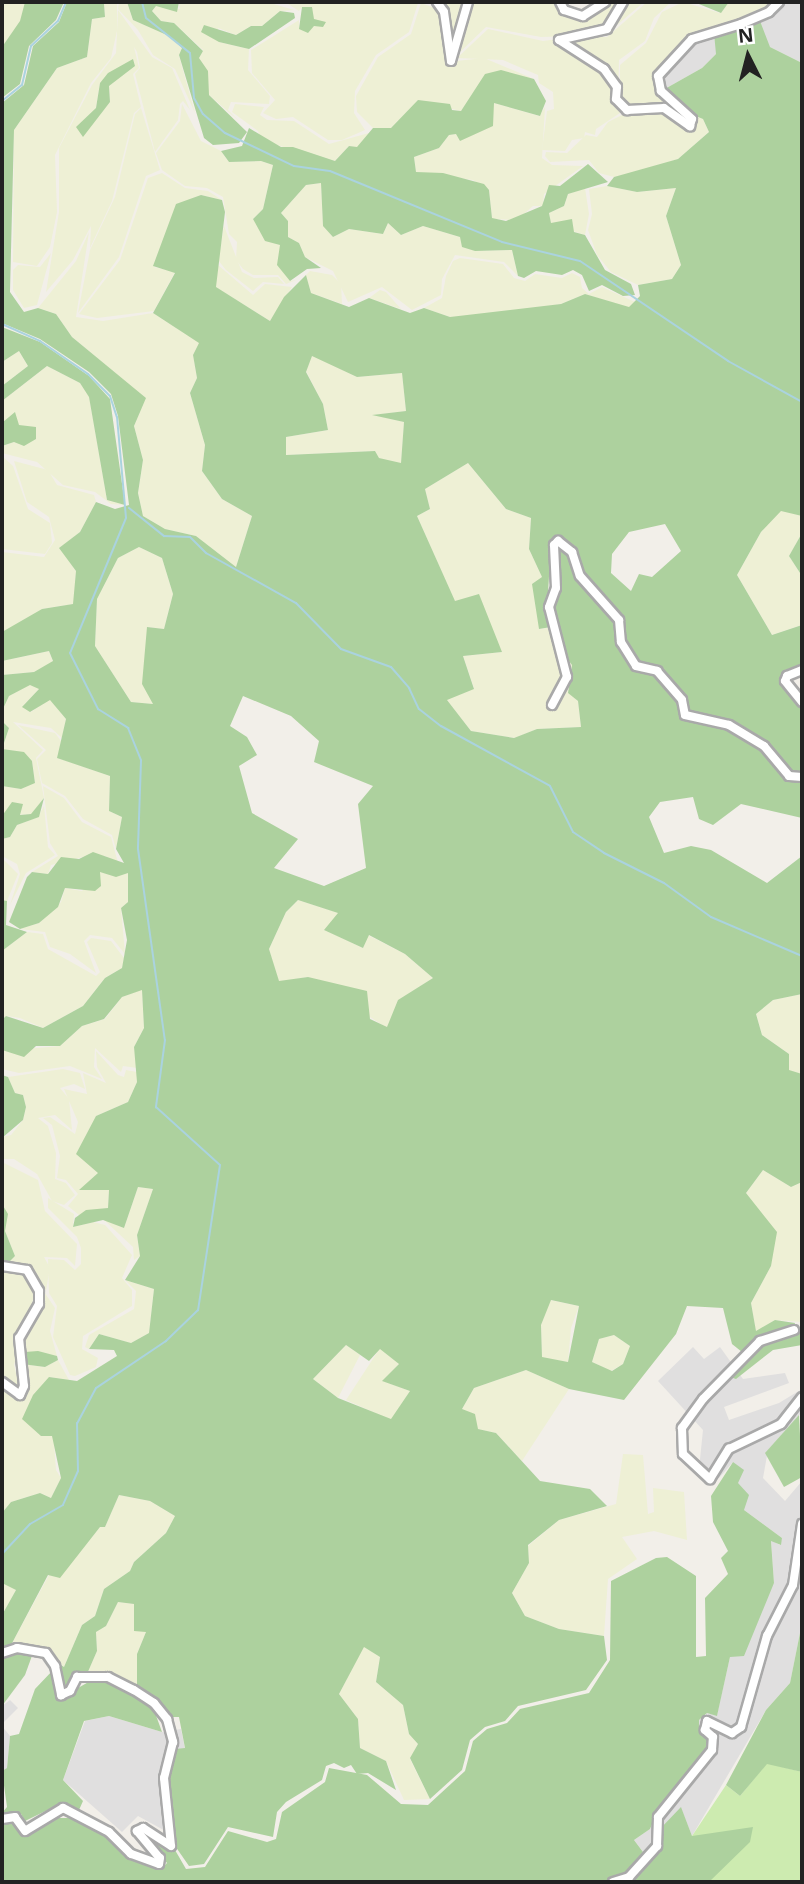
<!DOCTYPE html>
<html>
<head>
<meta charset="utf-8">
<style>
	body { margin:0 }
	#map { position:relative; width:804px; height:1884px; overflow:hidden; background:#f2efe9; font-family:"Noto Sans",sans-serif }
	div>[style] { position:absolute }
	.residential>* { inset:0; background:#e0dfdf }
	.farmland>* { inset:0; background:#eef0d5 }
	.grass>* { inset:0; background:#cdebb0 }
	.forest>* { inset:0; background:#add19e }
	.stream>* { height:2px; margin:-1px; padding:0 1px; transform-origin:1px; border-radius:1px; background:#aad3df }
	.roads { filter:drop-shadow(2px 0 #a9a9a9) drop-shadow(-2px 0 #a9a9a9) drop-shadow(0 2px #a9a9a9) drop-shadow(0 -2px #a9a9a9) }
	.minor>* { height:8px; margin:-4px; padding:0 4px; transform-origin:4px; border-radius:4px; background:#fff }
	span { translate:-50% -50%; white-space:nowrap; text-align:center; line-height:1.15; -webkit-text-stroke:5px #fff; paint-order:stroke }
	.frame { position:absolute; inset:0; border:4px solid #222; pointer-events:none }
	.north { position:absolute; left:713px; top:21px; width:70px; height:70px; -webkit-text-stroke:5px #fff; paint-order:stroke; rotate:354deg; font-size:19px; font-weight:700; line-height:28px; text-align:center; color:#222 }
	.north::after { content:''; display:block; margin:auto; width:24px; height:32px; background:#222; clip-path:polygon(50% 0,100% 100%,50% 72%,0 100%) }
</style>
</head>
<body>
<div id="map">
	<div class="residential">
		<i style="clip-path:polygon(781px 2px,802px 2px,802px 63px,770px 47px,716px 54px,702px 68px,663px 90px,658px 75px,690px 41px)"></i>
		<i style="clip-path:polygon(693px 1347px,704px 1359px,720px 1347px,743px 1379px,785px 1373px,789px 1383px,724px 1407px,729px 1420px,779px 1403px,802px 1389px,802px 1412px,768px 1450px,763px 1478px,785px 1501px,802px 1481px,802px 1623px,790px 1683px,766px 1710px,692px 1836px,681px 1808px,660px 1846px,647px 1857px,634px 1840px,650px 1829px,659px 1808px,710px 1747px,709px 1738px,699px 1729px,699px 1720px,707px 1713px,717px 1715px,730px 1657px,774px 1583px,771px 1540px,780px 1545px,782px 1538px,744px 1510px,733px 1462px,719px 1478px,699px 1469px,703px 1430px,658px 1381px)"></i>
		<i style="clip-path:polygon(10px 1700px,18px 1708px,2px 1724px,2px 1706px)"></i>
		<i style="clip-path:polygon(109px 1716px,162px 1732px,181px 1729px,185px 1749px,171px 1834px,138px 1816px,122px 1832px,63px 1780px,85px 1721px)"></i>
		<i style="clip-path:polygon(2px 1726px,10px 1736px,7px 1768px,2px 1771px)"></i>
	</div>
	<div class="farmland">
		<i style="clip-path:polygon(2px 2px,25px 2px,21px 21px,2px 47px)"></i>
		<i style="clip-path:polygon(96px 2px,117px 2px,117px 31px,111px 58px,91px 83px,55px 155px,57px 212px,50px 247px,37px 266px,13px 262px,14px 130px,57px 68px,87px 57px,92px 19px,105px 17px,104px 4px)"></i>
		<i style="clip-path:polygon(119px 2px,127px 2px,133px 20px,169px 36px,182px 48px,179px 56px,195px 113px,175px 69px,153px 55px,138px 30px,118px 9px)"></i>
		<i style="clip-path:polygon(179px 2px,267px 2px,294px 10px,280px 11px,262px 26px,251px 26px,236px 35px,218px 28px,219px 42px,249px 49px,248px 70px,270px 96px,269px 104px,231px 102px,228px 110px,240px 122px,209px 95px,199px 58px,203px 50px,174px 23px,161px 21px,152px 11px,156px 6px,180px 9px)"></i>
		<i style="clip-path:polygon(285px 2px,418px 3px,409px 32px,376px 55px,355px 91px,354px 113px,365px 130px,342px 140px,328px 140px,293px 117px,276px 119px,263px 113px,275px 100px,252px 73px,251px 50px,299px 20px,299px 29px,314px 19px,302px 7px,299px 11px)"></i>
		<i style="clip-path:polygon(439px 2px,466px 2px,452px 48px)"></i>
		<i style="clip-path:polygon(469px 2px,559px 2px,580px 17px,589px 17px,607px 2px,621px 2px,608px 26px,576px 36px,541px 37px,486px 27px,456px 56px)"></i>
		<i style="clip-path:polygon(624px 2px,644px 2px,610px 31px,602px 32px)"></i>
		<i style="clip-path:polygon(647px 2px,671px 2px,654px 18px,645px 41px,619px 60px,618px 96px,618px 87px,563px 37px,607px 37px)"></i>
		<i style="clip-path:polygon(683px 2px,720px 13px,729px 2px,777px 2px,754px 17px,706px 31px,655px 77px,660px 93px,691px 122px,663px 106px,626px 108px,620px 97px,620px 65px,646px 43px,662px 12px)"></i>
		<i style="clip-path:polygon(421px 3px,440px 10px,447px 62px,484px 58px,534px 79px,507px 74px,479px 87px,461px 111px,418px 101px,391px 128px,373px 128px,357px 112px,356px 96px,378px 57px,411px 34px)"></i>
		<i style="clip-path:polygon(evenodd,118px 10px,152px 57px,172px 68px,190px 110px,183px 101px,180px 104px,178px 120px,155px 152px,135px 74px,140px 68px,137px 52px,134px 47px,139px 68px,133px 74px,141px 107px,134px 113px,112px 201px,90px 248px,91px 226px,73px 260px,46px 292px,59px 212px,59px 148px,92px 85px,116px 53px,118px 10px,114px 81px,109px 86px,110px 102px,82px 136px,96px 108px,100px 83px,114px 81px)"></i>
		<i style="clip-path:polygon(488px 29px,543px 41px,558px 39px,589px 58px,612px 83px,620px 113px,596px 129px,595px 135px,585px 132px,584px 138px,572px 140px,565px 151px,542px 150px,547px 111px,554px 109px,553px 92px,539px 83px,538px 75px,503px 60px,457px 58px)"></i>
		<i style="clip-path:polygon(494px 103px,539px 116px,545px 107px,542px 158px,552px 165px,583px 166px,544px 194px,543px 206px,533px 206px,517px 220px,492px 219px,489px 190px,473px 180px,416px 172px,414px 157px,439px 148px,449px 135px,456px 134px)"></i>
		<i style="clip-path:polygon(182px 104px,201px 141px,221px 151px,229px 162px,261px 161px,273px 165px,263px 209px,253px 219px,280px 245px,290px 281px,296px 280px,286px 284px,278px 275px,253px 275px,243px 269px,236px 260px,237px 242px,229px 234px,223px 197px,207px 188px,185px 186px,162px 170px,156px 153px,180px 121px)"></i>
		<i style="clip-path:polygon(235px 104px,264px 107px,260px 115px,267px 120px,294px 121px,329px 144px,369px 133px,357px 148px,349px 146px,335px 161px,312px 156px,261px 140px,258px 131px,232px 112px)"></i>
		<i style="clip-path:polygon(141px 108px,160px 170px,146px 176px,119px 257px,78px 313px,90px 250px,115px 197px,135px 114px)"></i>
		<i style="clip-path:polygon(622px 110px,663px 110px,691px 128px,697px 121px,686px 112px,703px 119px,709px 132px,678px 159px,634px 175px,614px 177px,599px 173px,589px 160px,550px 162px,545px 156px,546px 152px,567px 153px,586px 135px,597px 137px,608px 122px,622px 115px)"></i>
		<i style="clip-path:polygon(162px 173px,185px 188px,208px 191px,222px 200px,201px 195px,154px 267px,175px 272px,154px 311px,97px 318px,79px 314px,120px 260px,148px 178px)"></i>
		<i style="clip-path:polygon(321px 183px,323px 225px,333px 237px,349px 229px,383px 234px,388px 223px,401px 235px,423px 226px,460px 237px,475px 251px,512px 250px,518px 276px,504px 262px,455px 255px,442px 279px,441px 295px,412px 310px,382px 287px,348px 302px,333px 271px,305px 257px,299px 243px,288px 237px,288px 221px,281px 213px,306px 185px)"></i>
		<i style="clip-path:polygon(607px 186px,637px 192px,676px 188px,666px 216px,681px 265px,672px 279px,638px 285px,611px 272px,597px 255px,588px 230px,592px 214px,589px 189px)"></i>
		<i style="clip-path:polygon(585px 188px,589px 214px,585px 235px,551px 224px,549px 213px,564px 206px,568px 194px)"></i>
		<i style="clip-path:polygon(224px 226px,242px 272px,254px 278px,278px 277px,284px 284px,263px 282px,253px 291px,226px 270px,218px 260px)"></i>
		<i style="clip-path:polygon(89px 232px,76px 317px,103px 321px,153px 313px,200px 343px,193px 355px,197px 378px,190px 393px,205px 445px,202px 471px,222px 499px,252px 516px,236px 567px,196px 536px,165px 529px,143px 516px,138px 493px,143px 460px,134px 426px,145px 398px,72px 337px,56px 314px,38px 308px,76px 261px)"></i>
		<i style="clip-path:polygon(51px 253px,37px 305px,24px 308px,13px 290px,13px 270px,18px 265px,40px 267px)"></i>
		<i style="clip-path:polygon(460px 258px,503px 264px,514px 278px,525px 281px,535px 274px,562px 278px,572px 273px,580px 277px,582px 288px,589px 294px,602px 287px,635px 302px,629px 308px,585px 294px,561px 304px,477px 317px,450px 317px,424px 308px,442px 298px,446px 276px,453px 261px)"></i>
		<i style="clip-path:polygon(218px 265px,253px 295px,265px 284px,292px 287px,270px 321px,215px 287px)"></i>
		<i style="clip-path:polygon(310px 271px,332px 275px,341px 284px,342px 304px,311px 293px,306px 275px)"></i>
		<i style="clip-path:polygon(380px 290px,386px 292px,401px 309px,369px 298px)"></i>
		<i style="clip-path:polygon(19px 351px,28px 366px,2px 386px,2px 362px)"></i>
		<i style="clip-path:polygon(312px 355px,357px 377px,402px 373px,406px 411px,375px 415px,404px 422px,401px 464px,378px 458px,375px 451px,286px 455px,286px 437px,328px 430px,323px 404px,306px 371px)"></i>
		<i style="clip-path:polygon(47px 366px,80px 383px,89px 396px,107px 500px,125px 505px,111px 504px,95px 492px,63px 485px,37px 462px,2px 453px,2px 446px,14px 442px,2px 433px,2px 401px)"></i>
		<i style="clip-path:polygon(2px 456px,13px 466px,28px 509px,50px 523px,52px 543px,45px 554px,2px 549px)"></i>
		<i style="clip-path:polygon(14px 461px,48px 470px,57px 485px,94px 495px,96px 502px,80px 532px,60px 548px,76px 571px,74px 604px,42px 609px,2px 657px,2px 552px,44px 557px,55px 540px,49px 517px,27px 502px)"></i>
		<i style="clip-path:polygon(468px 463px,506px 509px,531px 518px,529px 549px,542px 577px,540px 629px,558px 626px,563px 653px,572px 665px,568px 692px,578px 701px,581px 727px,537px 729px,515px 738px,471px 731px,446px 699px,474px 688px,463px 656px,502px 652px,455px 602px,417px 516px,430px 509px,425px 489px)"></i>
		<i style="clip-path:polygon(781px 510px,802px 516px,802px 533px,789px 556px,802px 576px,802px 625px,772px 635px,737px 575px,761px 532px)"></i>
		<i style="clip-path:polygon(139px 547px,162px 558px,173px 594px,164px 629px,147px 627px,153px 704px,131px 702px,95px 646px,97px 599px,118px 558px)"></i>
		<i style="clip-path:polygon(49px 651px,53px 662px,34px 672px,2px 675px,2px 661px)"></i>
		<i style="clip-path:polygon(30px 684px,40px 688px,23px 706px,31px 712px,50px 699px,66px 719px,62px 738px,51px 728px,13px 722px,43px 750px,36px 758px,44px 798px,32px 814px,2px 816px,2px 786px,21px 789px,35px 782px,32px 761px,2px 749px,9px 728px,2px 721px,2px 711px,9px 696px)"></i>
		<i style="clip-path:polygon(18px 725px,55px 733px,61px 741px,58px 758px,110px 776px,109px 811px,122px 817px,116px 849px,112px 835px,83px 819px,65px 796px,42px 783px,37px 759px,46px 750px)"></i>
		<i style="clip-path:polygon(43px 786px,64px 798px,82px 822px,111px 837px,118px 863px,105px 856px,87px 856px,51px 865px,48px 874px,32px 872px,58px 856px,50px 843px)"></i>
		<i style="clip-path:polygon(44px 806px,48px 847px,55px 855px,26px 873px,10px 905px,20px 874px,17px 864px,2px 856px,2px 839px,10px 837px,17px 825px,38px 817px)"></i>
		<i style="clip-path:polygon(2px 858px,18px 874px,7px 901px,2px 900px)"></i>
		<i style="clip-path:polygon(100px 871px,128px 873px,131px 878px,128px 902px,121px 908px,125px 954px,112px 938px,90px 935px,84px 941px,96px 973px,70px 954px,50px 947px,45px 932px,20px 929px,39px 923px,61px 902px,65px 888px,82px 891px)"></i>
		<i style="clip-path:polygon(298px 900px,339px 913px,325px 930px,363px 948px,368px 935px,405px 954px,433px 978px,399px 1000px,387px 1028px,308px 977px,278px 982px,269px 949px,286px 912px)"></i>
		<i style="clip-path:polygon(27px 932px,43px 934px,48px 949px,96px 976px,100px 972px,87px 942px,91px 938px,111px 941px,124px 958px,122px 968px,105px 978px,83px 1006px,43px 1028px,20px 1018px,7px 1016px,2px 1020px,2px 951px)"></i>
		<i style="clip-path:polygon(142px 989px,144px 1028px,134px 1047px,137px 1068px,123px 1066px,121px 1072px,95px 1048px,94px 1067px,102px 1079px,70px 1066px,19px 1073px,2px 1069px,2px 1051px,60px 1046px,82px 1026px,105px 1019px,122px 997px)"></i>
		<i style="clip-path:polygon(802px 994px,802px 1074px,789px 1071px,789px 1054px,762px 1035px,756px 1014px,773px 1000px)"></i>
		<i style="clip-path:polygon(96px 1051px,118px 1075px,124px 1077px,126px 1070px,137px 1072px,137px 1082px,128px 1102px,96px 1116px,99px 1173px,80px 1190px,109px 1190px,108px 1209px,79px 1215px,68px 1206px,78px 1194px,66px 1180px,57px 1178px,60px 1156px,52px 1125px,43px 1118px,50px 1117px,75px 1134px,78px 1122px,64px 1089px,87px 1094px,83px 1073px,106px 1083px,97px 1067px)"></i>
		<i style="clip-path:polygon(63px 1069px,80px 1073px,85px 1089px,74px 1084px,60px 1088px,69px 1099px,72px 1130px,55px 1115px,38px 1118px,48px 1126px,56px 1153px,55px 1179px,66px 1183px,75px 1195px,64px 1205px,52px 1201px,37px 1174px,14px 1159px,2px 1159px,2px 1137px,11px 1135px,23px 1120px,26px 1107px,23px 1095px,15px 1093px,8px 1077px)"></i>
		<i style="clip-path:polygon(2px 1162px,38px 1180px,45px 1211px,77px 1244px,75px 1266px,67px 1258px,44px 1257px,50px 1268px,46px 1290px,24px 1266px,2px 1264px,2px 1259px,8px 1263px,15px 1256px,5px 1231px)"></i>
		<i style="clip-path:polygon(763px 1170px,791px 1187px,802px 1182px,802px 1322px,775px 1320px,756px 1332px,751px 1303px,771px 1266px,746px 1193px)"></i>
		<i style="clip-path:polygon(138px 1187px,153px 1189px,137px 1235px,140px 1256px,134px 1260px,133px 1247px,103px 1219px,124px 1228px)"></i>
		<i style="clip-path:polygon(48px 1198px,74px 1214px,73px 1227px,93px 1222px,105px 1225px,132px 1255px,122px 1278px,132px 1290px,132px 1306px,83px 1336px,82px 1349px,98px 1358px,96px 1367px,75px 1376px,70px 1375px,53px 1337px,57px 1306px,49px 1293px,48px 1259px,64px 1260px,75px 1270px,81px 1264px,81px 1248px,77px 1237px,48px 1208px)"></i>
		<i style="clip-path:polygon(2px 1270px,25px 1273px,36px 1290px,14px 1365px,20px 1389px,2px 1378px)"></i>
		<i style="clip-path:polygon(125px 1280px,154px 1289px,149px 1333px,131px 1343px,99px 1334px,89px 1349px,85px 1347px,89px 1335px,134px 1309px,136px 1291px)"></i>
		<i style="clip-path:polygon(40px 1286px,55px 1308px,50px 1331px,57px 1356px,25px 1352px,24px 1335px,41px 1304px)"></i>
		<i style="clip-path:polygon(550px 1300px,579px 1306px,571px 1328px,568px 1362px,542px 1358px,541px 1325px)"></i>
		<i style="clip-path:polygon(614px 1335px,630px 1346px,623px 1364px,611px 1371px,592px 1362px,599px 1339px)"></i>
		<i style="clip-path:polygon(346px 1345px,360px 1355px,338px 1398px,313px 1379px)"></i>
		<i style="clip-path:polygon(380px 1348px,399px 1364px,383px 1381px,410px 1391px,391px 1420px,346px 1400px)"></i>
		<i style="clip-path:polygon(58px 1360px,69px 1380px,49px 1377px,56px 1470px,61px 1478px,51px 1498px,40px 1493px,11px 1502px,2px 1513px,2px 1386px,17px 1401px,23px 1397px,22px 1364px,45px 1367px)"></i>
		<i style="clip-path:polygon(526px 1370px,569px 1389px,522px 1461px,496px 1433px,478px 1429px,462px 1409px,474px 1388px)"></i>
		<i style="clip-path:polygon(623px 1454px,643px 1455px,648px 1514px,654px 1512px,653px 1488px,684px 1492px,687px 1540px,654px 1531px,622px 1537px,637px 1559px,608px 1579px,604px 1636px,559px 1629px,525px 1616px,512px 1593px,529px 1563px,528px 1546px,559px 1520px,616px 1504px)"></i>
		<i style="clip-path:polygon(119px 1495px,150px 1501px,175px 1516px,166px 1533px,134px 1562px,130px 1571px,104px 1589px,95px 1616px,82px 1625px,64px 1667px,45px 1650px,10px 1647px,49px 1575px,60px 1577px,100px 1527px,105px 1527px)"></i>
		<i style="clip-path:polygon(8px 1582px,16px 1590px,2px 1615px,2px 1583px)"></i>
		<i style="clip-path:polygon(118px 1602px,134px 1604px,146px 1632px,137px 1654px,137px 1688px,87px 1674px,97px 1651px,96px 1632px,106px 1626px)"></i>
		<i style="clip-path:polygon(364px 1646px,380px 1657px,376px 1682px,403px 1705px,409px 1734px,418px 1744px,410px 1759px,430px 1799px,404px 1800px,386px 1761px,360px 1748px,358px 1719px,339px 1694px)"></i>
	</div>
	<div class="grass">
		<i style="clip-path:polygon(767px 1763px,802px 1772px,802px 1882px,709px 1882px,692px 1836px,726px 1785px,740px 1796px)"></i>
	</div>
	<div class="forest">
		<i style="clip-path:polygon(25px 2px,64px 2px,56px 20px,29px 46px,20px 84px,2px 98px,2px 47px,20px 21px)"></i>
		<i style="clip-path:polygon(evenodd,67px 2px,104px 4px,105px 17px,92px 19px,87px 57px,57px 68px,14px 130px,10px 292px,24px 312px,38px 308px,56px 314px,72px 337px,146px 398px,134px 426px,143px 460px,138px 493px,143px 516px,165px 529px,196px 536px,236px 567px,252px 516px,222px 499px,202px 471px,205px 445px,190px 393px,197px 378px,193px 355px,199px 343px,153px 313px,175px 273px,153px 266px,176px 204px,201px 195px,222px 200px,225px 212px,216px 287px,270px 321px,284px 297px,306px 275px,311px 293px,349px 307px,369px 298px,410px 313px,424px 308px,450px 317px,561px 304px,585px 294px,629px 307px,640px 296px,638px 285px,672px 279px,681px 265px,666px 216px,676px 188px,637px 192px,607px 186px,614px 177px,678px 159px,709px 132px,703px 119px,686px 112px,663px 90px,702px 68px,716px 54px,714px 33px,760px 21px,770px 47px,802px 63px,802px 516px,781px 511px,761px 532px,737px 575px,772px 635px,802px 625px,802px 667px,783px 675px,782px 683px,802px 705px,802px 774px,790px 772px,765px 743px,730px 722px,689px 715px,684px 709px,686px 698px,658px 669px,638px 663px,625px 641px,620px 619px,580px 575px,573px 549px,557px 539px,551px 545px,547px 608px,551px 627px,539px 629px,532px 584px,542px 577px,529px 549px,531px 518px,506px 509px,468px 463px,425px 489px,430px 509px,417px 516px,455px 601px,479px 594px,502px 652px,463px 656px,474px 689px,447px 700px,471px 731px,514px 738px,537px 729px,581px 727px,578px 701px,568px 693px,572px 665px,563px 653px,552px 606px,558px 588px,558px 544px,570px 553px,578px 578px,617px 622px,620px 643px,635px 668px,656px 674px,680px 703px,679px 711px,686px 718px,729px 728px,764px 749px,790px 778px,802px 780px,802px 818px,741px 804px,713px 825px,699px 819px,693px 797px,660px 802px,649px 817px,664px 853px,691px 846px,711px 850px,767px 883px,802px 856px,802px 994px,773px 1000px,756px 1014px,762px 1035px,789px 1054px,789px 1070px,802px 1074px,802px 1182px,791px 1187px,763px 1170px,746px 1193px,777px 1232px,771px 1266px,751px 1303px,756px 1331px,775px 1320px,795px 1323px,794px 1327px,774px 1331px,742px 1352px,732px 1344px,723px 1308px,687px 1306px,676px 1334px,624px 1400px,569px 1389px,526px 1370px,474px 1388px,462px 1409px,475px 1414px,478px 1429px,496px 1433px,540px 1481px,590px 1489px,607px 1506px,559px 1520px,528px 1545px,529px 1563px,512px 1593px,525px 1616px,559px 1629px,604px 1636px,607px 1660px,586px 1690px,518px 1706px,505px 1721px,485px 1727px,470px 1740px,462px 1770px,430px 1799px,410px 1758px,418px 1744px,409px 1734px,403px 1705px,376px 1682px,380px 1657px,364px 1647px,339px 1694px,358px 1719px,360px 1748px,386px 1761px,396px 1790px,368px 1773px,357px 1774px,351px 1765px,344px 1768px,334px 1763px,326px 1766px,322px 1780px,286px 1802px,277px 1812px,273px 1837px,228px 1827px,204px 1864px,189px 1866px,173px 1843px,168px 1808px,166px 1778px,175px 1749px,185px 1748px,179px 1717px,169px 1717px,157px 1701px,137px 1688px,137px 1654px,146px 1632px,134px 1631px,134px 1604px,118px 1602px,106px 1626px,96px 1632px,97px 1651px,87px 1674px,75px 1675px,63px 1692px,55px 1661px,64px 1667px,82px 1625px,95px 1616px,104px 1589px,130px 1571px,134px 1562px,166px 1533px,175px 1516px,150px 1501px,119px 1495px,105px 1527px,100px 1527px,60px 1578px,48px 1575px,10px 1647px,2px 1649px,2px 1615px,16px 1590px,2px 1583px,2px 1513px,11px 1502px,40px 1493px,51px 1498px,61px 1478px,52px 1436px,41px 1436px,22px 1419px,33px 1395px,49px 1377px,77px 1381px,117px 1356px,114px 1350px,89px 1349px,99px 1334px,131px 1343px,149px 1333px,154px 1289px,125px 1280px,140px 1256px,137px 1235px,153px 1189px,138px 1187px,124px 1228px,103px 1220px,73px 1227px,75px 1218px,86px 1210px,108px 1208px,109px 1190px,79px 1190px,98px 1173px,76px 1154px,96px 1116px,128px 1102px,137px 1082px,134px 1047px,144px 1028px,142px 990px,122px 997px,104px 1019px,82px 1026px,60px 1046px,36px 1046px,24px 1057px,2px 1050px,2px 1020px,6px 1016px,43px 1028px,83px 1006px,105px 978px,122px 968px,127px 940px,121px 908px,128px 902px,128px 873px,116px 877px,100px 872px,101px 886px,95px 891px,65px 888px,58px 907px,39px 923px,20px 929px,9px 922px,27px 877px,32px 872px,48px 874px,61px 857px,79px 859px,93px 852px,124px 863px,116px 849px,122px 817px,109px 811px,110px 776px,57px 758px,66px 719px,50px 700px,30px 712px,22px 707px,39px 689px,30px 685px,9px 696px,2px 711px,2px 675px,34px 672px,53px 661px,49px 651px,2px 661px,2px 632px,42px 609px,73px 604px,76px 571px,59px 548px,80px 532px,96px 502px,115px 509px,129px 505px,118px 416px,111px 394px,89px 372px,40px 339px,2px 323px,2px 103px,24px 85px,33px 46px,59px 22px,67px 2px,312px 356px,357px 377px,402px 373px,406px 411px,372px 415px,404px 422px,401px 463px,379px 458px,375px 451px,286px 455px,286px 437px,328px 430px,323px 404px,306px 372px,312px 356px,67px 2px,665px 524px,681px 551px,652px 577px,639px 574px,631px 591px,611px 573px,612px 554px,629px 532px,665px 524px,67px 2px,139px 547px,162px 558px,173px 594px,164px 629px,147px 627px,142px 684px,153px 704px,131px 702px,95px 646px,97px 599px,118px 558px,139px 547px,67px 2px,243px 696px,291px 716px,319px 741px,314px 762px,373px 786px,358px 804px,366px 868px,324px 886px,274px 868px,298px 839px,252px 813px,239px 766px,257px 755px,247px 737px,230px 726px,243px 696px,67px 2px,298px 900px,338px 913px,324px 930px,363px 948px,369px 935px,405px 954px,433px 978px,398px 1000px,387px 1027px,370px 1019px,367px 991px,308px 977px,279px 981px,269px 949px,286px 912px,298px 900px,67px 2px,551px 1300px,579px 1306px,568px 1362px,542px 1357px,541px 1325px,551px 1300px,67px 2px,614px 1335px,630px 1346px,623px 1364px,612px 1371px,592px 1362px,599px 1339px,614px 1335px,67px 2px,346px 1345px,369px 1361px,380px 1349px,399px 1364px,382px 1381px,410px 1391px,391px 1419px,338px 1398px,313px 1379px,346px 1345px)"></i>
		<i style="clip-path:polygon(127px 2px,179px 2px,177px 12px,156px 6px,152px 11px,161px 21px,174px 23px,203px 51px,199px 58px,208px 71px,209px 95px,247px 132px,239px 143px,213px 145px,204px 138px,179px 55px,182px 48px,169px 36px,133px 20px)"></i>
		<i style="clip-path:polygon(694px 2px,729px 2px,721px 13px)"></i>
		<i style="clip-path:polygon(302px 7px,312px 7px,314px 19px,326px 22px,323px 27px,314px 26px,308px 33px,299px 29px)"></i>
		<i style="clip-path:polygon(280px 11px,294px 13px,295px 18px,249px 49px,219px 42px,201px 32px,204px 25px,236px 35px,251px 26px,262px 26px)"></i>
		<i style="clip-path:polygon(133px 59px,135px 66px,109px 86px,110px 102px,83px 137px,76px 127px,96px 108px,100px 83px,108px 73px)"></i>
		<i style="clip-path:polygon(501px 70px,534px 79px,546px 101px,540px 116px,494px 103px,493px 126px,460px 141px,456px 134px,449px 135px,439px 148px,414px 157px,416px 172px,443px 173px,484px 184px,489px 190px,492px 218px,506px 221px,542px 206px,549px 185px,560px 186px,588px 164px,608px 182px,568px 194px,564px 206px,549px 213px,551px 223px,572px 219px,574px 232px,585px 235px,605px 270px,631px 284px,635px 295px,623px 296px,602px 285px,589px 291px,582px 275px,573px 270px,562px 275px,536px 271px,524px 278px,518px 276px,512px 250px,475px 251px,462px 247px,460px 237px,423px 226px,401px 235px,388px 223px,383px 234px,349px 229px,333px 237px,323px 226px,321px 183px,306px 185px,281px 213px,288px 221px,288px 237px,299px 243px,305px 257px,321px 268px,307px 269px,290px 281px,277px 265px,280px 245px,265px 241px,253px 219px,263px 209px,273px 165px,261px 161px,229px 162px,221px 151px,242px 146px,249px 128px,281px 147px,293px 147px,335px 161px,349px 146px,357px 147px,373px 128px,391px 128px,418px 100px,450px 104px,452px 110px,461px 111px,485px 74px)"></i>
		<i style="clip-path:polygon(2px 327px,40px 342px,89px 376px,110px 399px,125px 505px,107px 500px,89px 397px,80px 383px,47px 366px,2px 401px,2px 386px,28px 366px,19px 351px,2px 362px)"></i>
		<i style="clip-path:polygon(15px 412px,19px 425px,36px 427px,36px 439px,24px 446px,14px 442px,2px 446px,3px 422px)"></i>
		<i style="clip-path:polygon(802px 533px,802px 576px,789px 556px)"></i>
		<i style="clip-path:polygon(2px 721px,9px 728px,2px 749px,24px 752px,32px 761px,35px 783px,21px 789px,2px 786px)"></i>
		<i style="clip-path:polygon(44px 798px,39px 817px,17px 825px,10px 837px,2px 839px,2px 816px,12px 802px,23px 804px,20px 815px,31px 814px)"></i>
		<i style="clip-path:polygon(2px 900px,7px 901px,6px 925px,27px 932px,2px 951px)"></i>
		<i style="clip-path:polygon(2px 1075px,8px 1077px,15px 1093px,23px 1095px,26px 1107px,23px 1120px,2px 1138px)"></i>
		<i style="clip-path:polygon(2px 1182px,2px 1204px,8px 1214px,5px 1231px,15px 1256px,8px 1263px,2px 1259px)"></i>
		<i style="clip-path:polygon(802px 1329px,802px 1345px,773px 1350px,736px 1379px,730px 1377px,762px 1343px)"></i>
		<i style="clip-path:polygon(38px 1351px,57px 1356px,58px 1360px,45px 1367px,22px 1364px,25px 1352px)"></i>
		<i style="clip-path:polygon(799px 1415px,802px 1477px,784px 1487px,765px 1453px)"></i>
		<i style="clip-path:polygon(733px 1462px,744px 1470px,738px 1483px,749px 1495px,744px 1510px,782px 1538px,781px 1545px,771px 1541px,774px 1583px,744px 1656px,730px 1657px,717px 1716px,707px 1713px,699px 1720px,699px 1729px,709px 1738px,710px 1747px,659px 1808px,650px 1829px,634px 1840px,643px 1852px,626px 1874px,608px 1882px,2px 1882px,2px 1823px,13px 1820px,28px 1836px,50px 1818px,76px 1818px,107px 1834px,132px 1859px,163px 1867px,167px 1863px,142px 1832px,175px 1850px,186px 1869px,205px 1867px,228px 1831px,267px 1842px,276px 1839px,282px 1812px,325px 1782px,329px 1768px,367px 1775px,401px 1804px,428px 1805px,465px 1771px,473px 1741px,487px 1729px,507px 1723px,520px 1709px,589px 1693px,610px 1660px,611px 1581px,656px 1558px,667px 1557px,696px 1576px,696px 1657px,706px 1656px,705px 1598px,728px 1574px,721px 1558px,728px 1551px,713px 1522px,711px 1496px)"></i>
		<i style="clip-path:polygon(802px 1623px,802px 1772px,767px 1764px,740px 1796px,726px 1785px,766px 1710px,790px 1683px)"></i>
		<i style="clip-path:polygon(20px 1652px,33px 1653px,25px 1675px,2px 1706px,2px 1657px)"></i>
		<i style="clip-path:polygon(54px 1669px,58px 1692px,71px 1692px,92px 1680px,108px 1681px,137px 1695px,154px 1710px,162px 1732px,109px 1716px,84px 1721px,63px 1780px,83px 1801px,79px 1810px,62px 1803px,25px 1821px,21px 1814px,2px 1813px,7px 1807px,2px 1771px,7px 1768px,10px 1736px,19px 1734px,35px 1689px)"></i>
		<i style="clip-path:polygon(681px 1807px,692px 1836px,753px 1827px,750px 1842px,709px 1882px,621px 1882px,652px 1856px,659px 1830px)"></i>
	</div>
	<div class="stream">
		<i style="left:142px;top:2px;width:16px;rotate:76deg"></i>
		<i style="left:146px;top:18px;width:56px;rotate:38.5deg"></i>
		<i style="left:190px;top:53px;width:45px;rotate:84.9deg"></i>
		<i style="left:194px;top:98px;width:18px;rotate:61deg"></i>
		<i style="left:203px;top:114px;width:29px;rotate:41deg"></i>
		<i style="left:225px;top:133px;width:76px;rotate:25.6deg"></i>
		<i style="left:294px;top:166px;width:36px;rotate:8deg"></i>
		<i style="left:330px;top:171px;width:186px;rotate:22.4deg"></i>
		<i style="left:502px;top:242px;width:80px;rotate:13.7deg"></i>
		<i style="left:580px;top:261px;width:179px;rotate:34deg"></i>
		<i style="left:728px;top:361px;width:85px;rotate:29deg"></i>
		<i style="left:2px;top:101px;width:26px;rotate:-39deg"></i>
		<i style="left:22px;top:85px;width:40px;rotate:-77deg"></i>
		<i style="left:31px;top:46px;width:37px;rotate:-43deg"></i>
		<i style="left:58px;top:21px;width:21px;rotate:-67deg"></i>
		<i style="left:2px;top:324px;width:42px;rotate:24.1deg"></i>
		<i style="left:40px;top:341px;width:58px;rotate:34.5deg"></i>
		<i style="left:88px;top:374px;width:31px;rotate:45deg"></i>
		<i style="left:110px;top:396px;width:22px;rotate:72deg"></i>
		<i style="left:117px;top:417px;width:101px;rotate:84.9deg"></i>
		<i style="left:126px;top:518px;width:146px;rotate:112.5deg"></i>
		<i style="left:70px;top:653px;width:63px;rotate:63.4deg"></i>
		<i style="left:98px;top:709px;width:36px;rotate:32deg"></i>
		<i style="left:128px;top:728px;width:35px;rotate:68deg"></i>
		<i style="left:141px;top:761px;width:88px;rotate:92deg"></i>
		<i style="left:138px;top:849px;width:193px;rotate:82deg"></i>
		<i style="left:165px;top:1040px;width:68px;rotate:97.7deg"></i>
		<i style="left:156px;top:1107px;width:86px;rotate:42.2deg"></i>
		<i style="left:220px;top:1165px;width:147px;rotate:98.6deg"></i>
		<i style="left:198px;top:1310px;width:45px;rotate:135.9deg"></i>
		<i style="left:166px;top:1341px;width:84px;rotate:146.1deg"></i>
		<i style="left:96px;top:1388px;width:40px;rotate:118deg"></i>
		<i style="left:77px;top:1423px;width:48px;rotate:88.8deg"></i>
		<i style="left:78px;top:1471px;width:37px;rotate:114deg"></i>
		<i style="left:63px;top:1505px;width:38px;rotate:150deg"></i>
		<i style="left:30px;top:1524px;width:41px;rotate:133deg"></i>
		<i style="left:129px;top:508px;width:45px;rotate:38.7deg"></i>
		<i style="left:164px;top:536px;width:26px;rotate:2deg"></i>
		<i style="left:190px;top:537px;width:23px;rotate:45deg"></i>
		<i style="left:206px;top:553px;width:103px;rotate:29.1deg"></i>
		<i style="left:296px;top:603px;width:64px;rotate:45.6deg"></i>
		<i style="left:341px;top:649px;width:53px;rotate:19.8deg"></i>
		<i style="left:391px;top:667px;width:28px;rotate:49deg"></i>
		<i style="left:409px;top:688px;width:23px;rotate:65deg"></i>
		<i style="left:419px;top:709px;width:28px;rotate:38deg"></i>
		<i style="left:441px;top:726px;width:124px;rotate:28.8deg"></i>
		<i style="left:550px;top:786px;width:51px;rotate:63.4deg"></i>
		<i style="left:573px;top:832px;width:37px;rotate:34deg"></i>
		<i style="left:604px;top:853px;width:67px;rotate:26.6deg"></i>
		<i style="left:664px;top:883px;width:58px;rotate:35.9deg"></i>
		<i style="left:711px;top:917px;width:99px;rotate:23.2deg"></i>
	</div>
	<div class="roads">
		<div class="minor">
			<i style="left:437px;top:2px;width:12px;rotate:55deg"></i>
			<i style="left:444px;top:12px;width:49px;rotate:81.9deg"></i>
			<i style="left:451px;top:61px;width:61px;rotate:-73.9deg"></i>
			<i style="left:560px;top:2px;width:9px;rotate:63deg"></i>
			<i style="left:564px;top:10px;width:20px;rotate:18deg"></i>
			<i style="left:583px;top:16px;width:26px;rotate:-32deg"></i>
			<i style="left:623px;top:2px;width:31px;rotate:121deg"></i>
			<i style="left:607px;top:29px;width:49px;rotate:167.1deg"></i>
			<i style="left:559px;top:40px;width:54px;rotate:32.8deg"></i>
			<i style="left:604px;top:69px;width:22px;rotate:54deg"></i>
			<i style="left:617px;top:87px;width:12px;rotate:95deg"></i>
			<i style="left:616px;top:99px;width:16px;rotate:45deg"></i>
			<i style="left:627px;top:110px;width:37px;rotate:-3deg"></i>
			<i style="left:664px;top:108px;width:32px;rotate:35deg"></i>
			<i style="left:690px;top:126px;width:7px;rotate:-74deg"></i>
			<i style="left:692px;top:119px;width:42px;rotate:-137.9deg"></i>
			<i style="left:661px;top:91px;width:15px;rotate:-101deg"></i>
			<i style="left:658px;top:76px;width:50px;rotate:-47.4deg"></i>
			<i style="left:692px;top:39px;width:51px;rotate:-17deg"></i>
			<i style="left:741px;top:24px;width:30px;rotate:-23deg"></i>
			<i style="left:769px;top:12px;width:14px;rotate:-45deg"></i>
			<i style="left:802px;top:670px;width:16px;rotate:158deg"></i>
			<i style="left:787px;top:676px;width:5px;rotate:112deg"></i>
			<i style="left:785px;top:681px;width:27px;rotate:51deg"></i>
			<i style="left:552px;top:705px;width:32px;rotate:-62deg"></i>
			<i style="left:567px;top:677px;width:72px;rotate:-104.4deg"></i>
			<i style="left:549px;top:607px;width:20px;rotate:-70deg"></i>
			<i style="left:556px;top:588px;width:43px;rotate:-92.7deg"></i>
			<i style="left:554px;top:545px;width:6px;rotate:-45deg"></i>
			<i style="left:558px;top:541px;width:18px;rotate:38deg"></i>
			<i style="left:572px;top:552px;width:25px;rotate:72deg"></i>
			<i style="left:580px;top:576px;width:59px;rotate:48.4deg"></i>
			<i style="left:619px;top:620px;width:22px;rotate:85deg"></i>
			<i style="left:621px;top:642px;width:28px;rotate:58deg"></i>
			<i style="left:636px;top:666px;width:22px;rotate:13deg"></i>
			<i style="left:657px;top:671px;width:38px;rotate:49deg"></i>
			<i style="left:682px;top:700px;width:15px;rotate:79deg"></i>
			<i style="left:685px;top:715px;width:45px;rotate:12.8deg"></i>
			<i style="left:729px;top:725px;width:41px;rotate:31deg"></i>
			<i style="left:764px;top:746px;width:39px;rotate:50deg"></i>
			<i style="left:789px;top:776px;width:13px;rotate:4deg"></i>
			<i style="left:2px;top:1266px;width:25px;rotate:9deg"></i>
			<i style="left:27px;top:1270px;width:24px;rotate:60deg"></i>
			<i style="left:39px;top:1291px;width:13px;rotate:90deg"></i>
			<i style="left:39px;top:1304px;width:39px;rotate:120deg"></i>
			<i style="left:19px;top:1338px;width:48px;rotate:84.1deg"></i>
			<i style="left:24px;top:1386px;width:10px;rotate:114deg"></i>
			<i style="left:20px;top:1395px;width:22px;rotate:-144deg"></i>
			<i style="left:794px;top:1330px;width:36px;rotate:162deg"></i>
			<i style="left:760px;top:1341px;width:81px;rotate:134.5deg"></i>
			<i style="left:703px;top:1399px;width:36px;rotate:126deg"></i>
			<i style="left:682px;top:1428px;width:26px;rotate:88deg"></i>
			<i style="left:683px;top:1454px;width:37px;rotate:43deg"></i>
			<i style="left:710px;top:1479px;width:36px;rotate:-58deg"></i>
			<i style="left:729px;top:1449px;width:58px;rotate:-25.7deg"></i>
			<i style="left:781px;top:1424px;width:34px;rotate:-52deg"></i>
			<i style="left:2px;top:1653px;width:16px;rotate:-18deg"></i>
			<i style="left:17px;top:1648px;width:29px;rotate:10deg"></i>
			<i style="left:46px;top:1653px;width:16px;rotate:55deg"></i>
			<i style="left:55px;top:1666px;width:30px;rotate:78deg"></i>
			<i style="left:61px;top:1695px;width:10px;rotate:-24deg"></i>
			<i style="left:70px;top:1691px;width:16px;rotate:-63deg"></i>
			<i style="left:77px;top:1677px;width:31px"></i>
			<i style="left:108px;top:1677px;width:29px;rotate:27deg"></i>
			<i style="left:134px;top:1690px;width:24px;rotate:33deg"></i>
			<i style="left:154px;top:1703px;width:21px;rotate:51deg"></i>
			<i style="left:167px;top:1719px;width:24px;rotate:75deg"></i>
			<i style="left:173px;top:1742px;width:37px;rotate:104deg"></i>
			<i style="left:164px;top:1778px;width:68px;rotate:84.1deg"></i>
			<i style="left:171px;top:1846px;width:33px;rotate:-147deg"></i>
			<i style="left:143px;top:1828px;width:7px;rotate:153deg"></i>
			<i style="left:137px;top:1831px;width:35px;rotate:50deg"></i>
			<i style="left:160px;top:1858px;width:6px;rotate:99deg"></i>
			<i style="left:159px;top:1864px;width:30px;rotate:-160deg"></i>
			<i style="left:131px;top:1854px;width:31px;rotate:-135deg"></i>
			<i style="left:109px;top:1832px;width:52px;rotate:-152.4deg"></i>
			<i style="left:63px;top:1808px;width:44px;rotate:148.8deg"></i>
			<i style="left:25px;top:1831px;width:17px;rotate:-126deg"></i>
			<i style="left:15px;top:1817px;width:13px;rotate:171deg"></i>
			<i style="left:613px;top:1882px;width:17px;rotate:-17deg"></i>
			<i style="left:629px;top:1877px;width:42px;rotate:-47.9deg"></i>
			<i style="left:657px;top:1846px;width:29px;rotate:-88deg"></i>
			<i style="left:658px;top:1817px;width:86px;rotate:-51.1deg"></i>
			<i style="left:712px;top:1750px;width:13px;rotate:-86deg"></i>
			<i style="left:713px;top:1737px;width:11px;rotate:-139deg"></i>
			<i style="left:705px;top:1730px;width:9px;rotate:-77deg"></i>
			<i style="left:707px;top:1721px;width:28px;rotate:26deg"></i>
			<i style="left:732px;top:1733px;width:11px;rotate:-34deg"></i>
			<i style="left:741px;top:1727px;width:95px;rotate:-74.1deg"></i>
			<i style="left:767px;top:1636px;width:57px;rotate:-63deg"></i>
			<i style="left:793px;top:1585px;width:62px;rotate:-81.6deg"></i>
		</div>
	</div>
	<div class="frame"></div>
	<div class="north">N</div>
</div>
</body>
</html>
